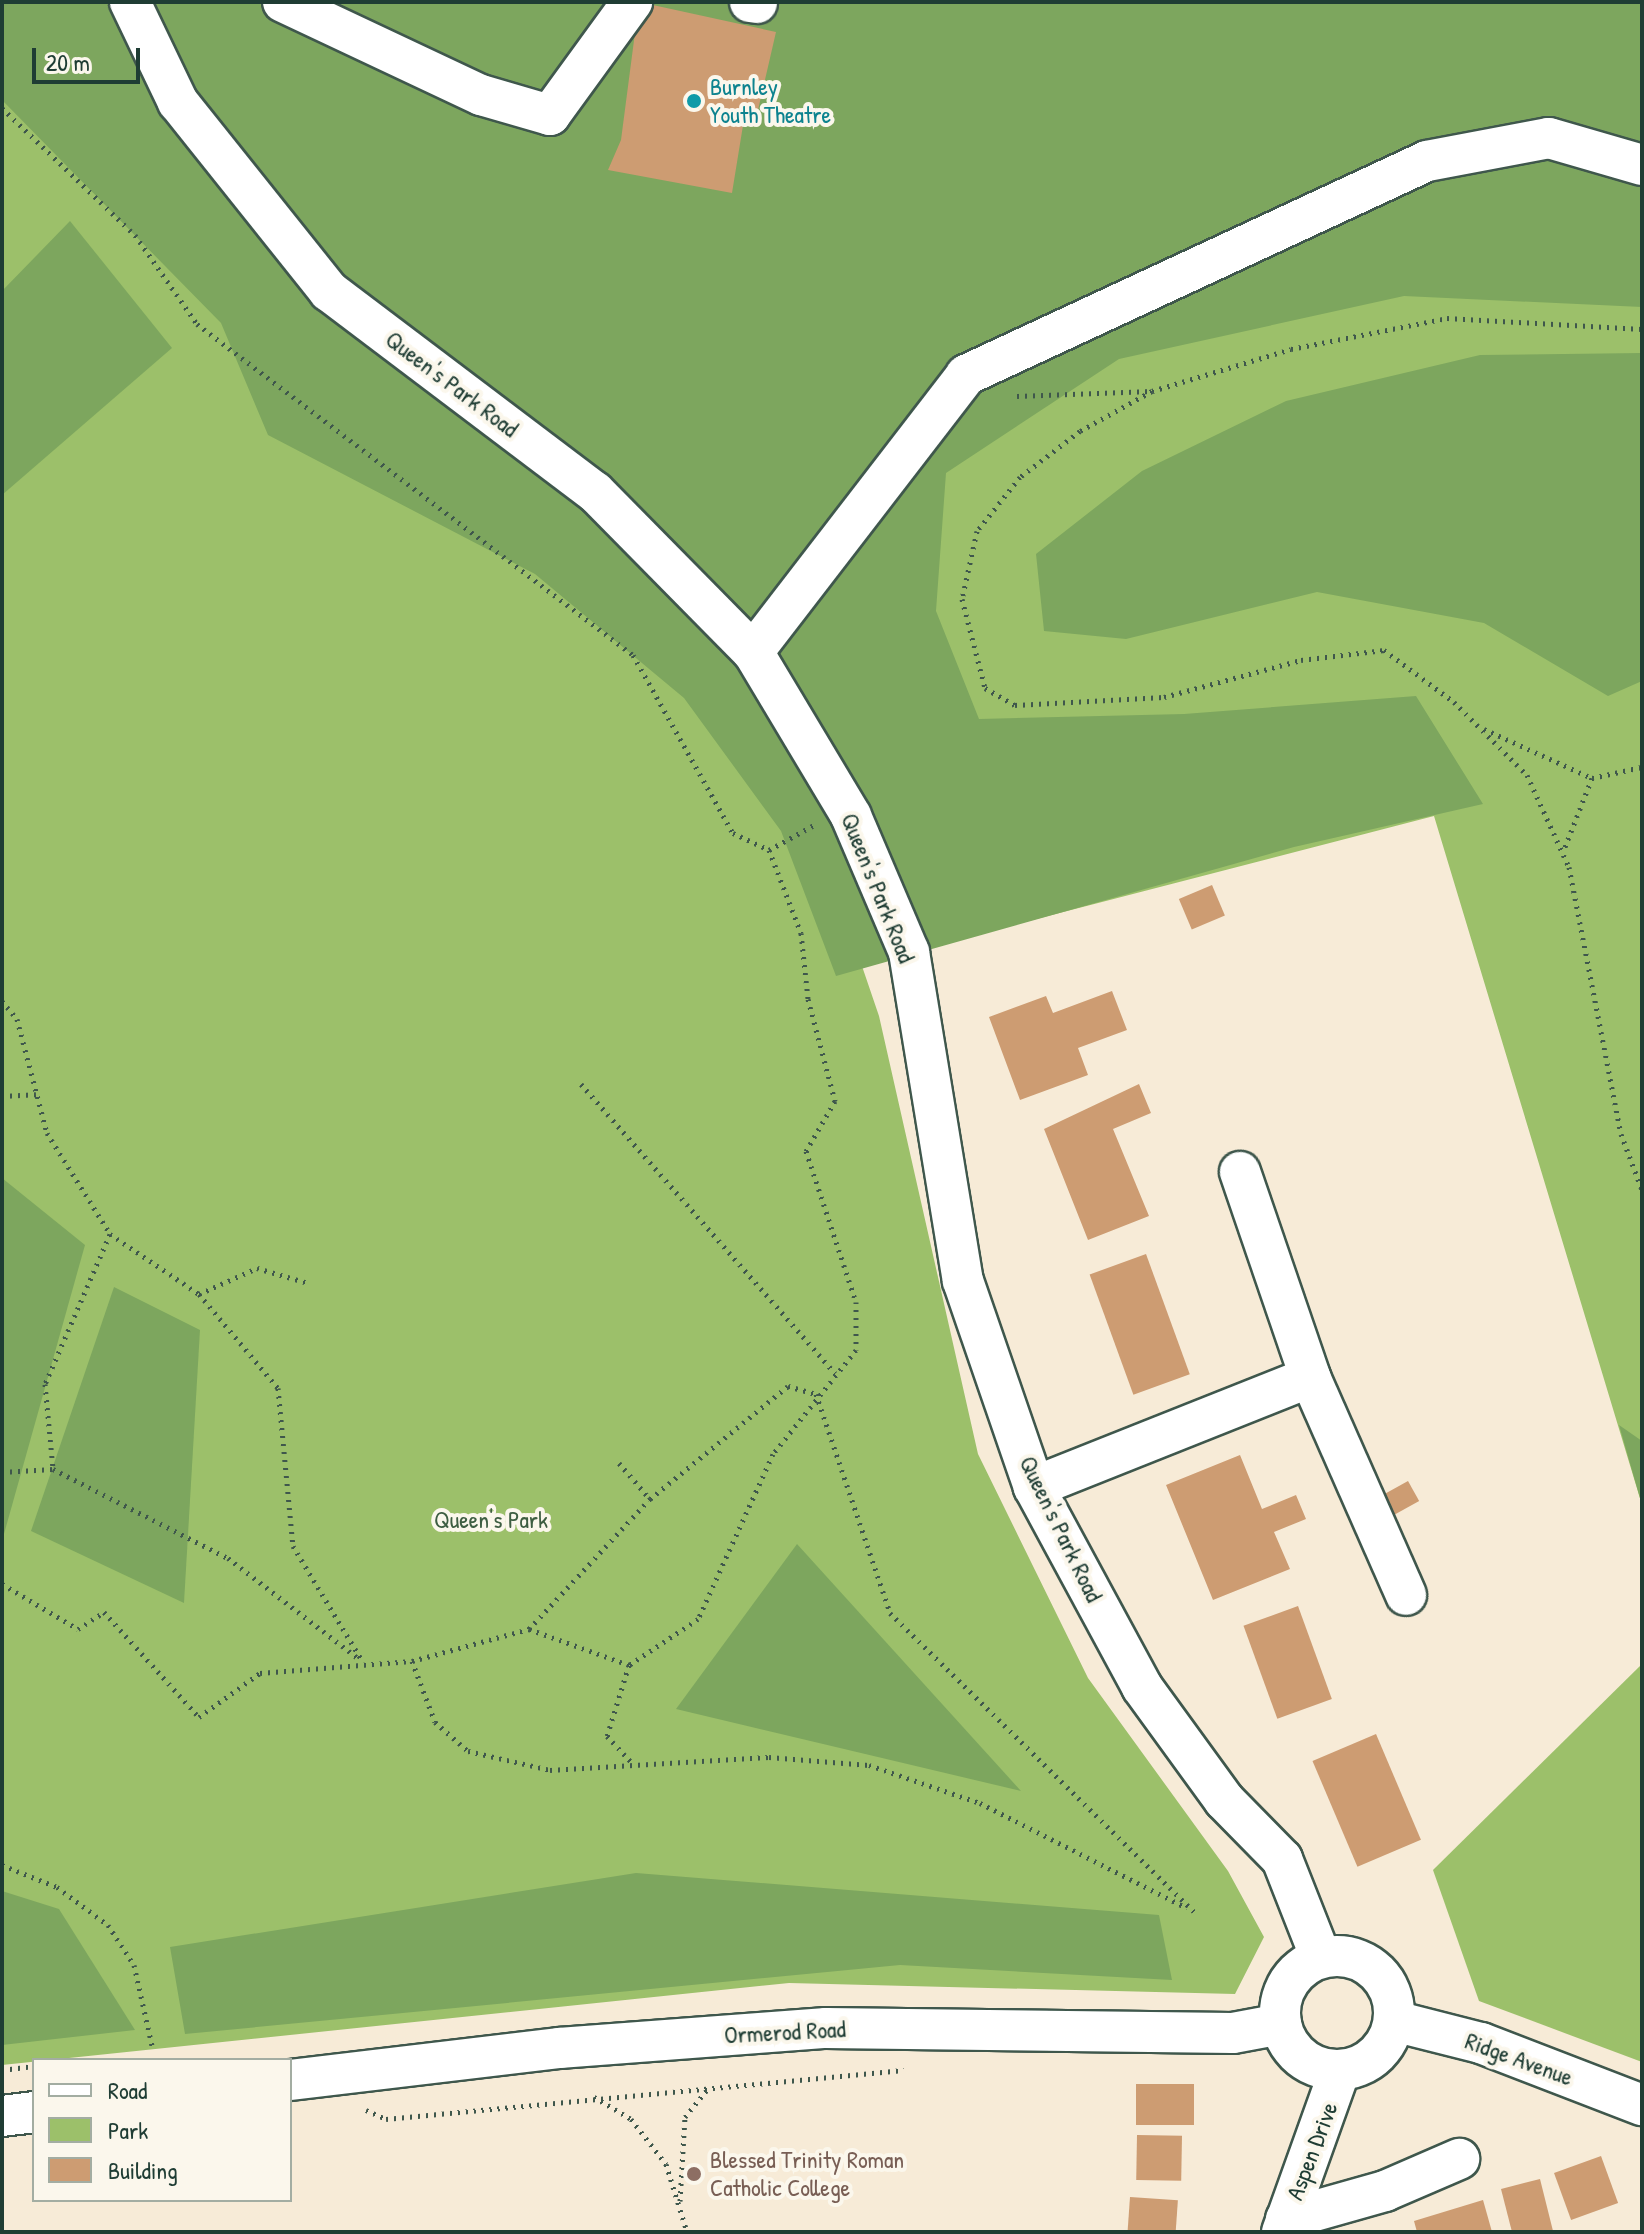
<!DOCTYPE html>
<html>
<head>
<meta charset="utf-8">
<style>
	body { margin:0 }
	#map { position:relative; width:1644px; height:2234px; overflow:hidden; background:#f7ebd7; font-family:"Patrick Hand",sans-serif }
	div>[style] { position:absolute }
	.green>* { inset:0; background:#9cc06a }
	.forest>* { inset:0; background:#7da65e }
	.building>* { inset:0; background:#cd9c72; transform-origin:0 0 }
	.path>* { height:5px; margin-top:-2.5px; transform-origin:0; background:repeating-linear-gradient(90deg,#3f574c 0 2px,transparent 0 8px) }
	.roads { filter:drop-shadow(2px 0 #3f574c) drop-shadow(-2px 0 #3f574c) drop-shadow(0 2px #3f574c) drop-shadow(0 -2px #3f574c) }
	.minor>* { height:40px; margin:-20px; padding:0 20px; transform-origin:20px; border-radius:20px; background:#fff }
	.minor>.ring { margin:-20px; padding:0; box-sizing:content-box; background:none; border:40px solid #fff; border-radius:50% }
	.dots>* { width:22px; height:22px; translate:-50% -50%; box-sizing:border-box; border:4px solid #fbf7ec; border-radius:50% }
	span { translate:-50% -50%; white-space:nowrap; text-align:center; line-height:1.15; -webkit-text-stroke:8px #fbf7ec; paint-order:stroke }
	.culture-label { font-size:24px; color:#0d838f }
	.left { translate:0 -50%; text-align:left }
	.street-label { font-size:24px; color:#1f3d34 }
	.park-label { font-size:24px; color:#3e5e42 }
	.education-label { font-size:24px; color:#785e54 }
	.frame { position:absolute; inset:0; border:4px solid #1f3d34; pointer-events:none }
	.legend { position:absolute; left:32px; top:2058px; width:260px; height:144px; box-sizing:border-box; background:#fbf7ec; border:2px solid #a3ada2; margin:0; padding:10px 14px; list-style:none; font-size:24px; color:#1f3d34 }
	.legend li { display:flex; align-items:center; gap:16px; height:40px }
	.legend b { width:40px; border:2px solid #a3ada2 }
	.scale { position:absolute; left:32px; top:48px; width:108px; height:36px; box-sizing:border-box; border:4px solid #1f3d34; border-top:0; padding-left:10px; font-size:24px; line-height:28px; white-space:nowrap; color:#1f3d34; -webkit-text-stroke:6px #fbf7ec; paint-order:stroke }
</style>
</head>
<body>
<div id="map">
	<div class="green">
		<i style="clip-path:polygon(2px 2px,86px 2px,689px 636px,819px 840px,879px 1016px,978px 1454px,1088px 1678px,1228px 1871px,1264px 1937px,1235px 1994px,789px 1983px,2px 2065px)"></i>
		<i style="clip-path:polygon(1642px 161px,1642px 1505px,1434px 816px,909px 952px,595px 492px)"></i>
		<i style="clip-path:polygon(1642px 1664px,1642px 2062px,1479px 2001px,1433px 1870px)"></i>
	</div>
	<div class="forest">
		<i style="clip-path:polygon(2px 2px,1642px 2px,1642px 307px,1404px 296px,1119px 359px,946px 473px,936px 611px,979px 719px,1184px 714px,1416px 696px,1483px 804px,1294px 847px,836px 976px,781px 831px,684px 698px,535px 574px,268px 435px,221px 323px,2px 100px)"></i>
		<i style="clip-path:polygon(70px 221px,172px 348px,2px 495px,2px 291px)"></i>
		<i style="clip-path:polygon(1642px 353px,1642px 681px,1608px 696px,1484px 623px,1317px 592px,1126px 639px,1044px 631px,1036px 554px,1142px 471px,1286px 401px,1480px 355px)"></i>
		<i style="clip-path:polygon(2px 1178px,85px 1245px,4px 1534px,2px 1532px)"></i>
		<i style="clip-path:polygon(114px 1287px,200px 1330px,184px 1603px,31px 1531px)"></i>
		<i style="clip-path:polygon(1619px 1425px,1642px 1441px,1642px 1505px)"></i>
		<i style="clip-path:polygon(797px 1544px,1021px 1791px,676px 1709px)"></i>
		<i style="clip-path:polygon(636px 1873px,1159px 1915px,1172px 1980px,900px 1965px,185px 2034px,170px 1947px)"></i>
		<i style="clip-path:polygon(2px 1891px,59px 1909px,135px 2030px,2px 2045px)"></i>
	</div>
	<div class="building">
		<i style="clip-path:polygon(639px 2px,776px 32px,758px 110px,746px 107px,732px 193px,608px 170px,621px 140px)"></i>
		<i style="left:1212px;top:885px;width:33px;height:36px;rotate:67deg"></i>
		<i style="clip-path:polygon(1112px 991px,1127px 1030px,1078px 1048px,1088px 1075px,1020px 1100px,989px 1017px,1046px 996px,1053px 1013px)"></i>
		<i style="clip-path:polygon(1139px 1084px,1151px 1113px,1113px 1129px,1149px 1216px,1088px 1240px,1044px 1129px)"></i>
		<i style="left:1146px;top:1254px;width:128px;height:60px;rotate:70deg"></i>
		<i style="clip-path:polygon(1240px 1455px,1262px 1509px,1296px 1495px,1306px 1519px,1274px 1532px,1290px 1569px,1213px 1600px,1166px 1485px)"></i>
		<i style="left:1408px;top:1481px;width:23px;height:33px;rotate:61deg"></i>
		<i style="left:1298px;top:1606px;width:99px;height:58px;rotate:70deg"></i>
		<i style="left:1376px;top:1734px;width:115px;height:69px;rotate:67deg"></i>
		<i style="left:1136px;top:2084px;width:58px;height:41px"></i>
		<i style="left:1137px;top:2135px;width:45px;height:45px;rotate:1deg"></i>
		<i style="left:1601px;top:2156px;width:50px;height:50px;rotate:70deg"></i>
		<i style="clip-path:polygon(1540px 2179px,1553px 2231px,1512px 2232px,1501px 2189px)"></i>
		<i style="left:1130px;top:2197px;width:48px;height:35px;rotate:4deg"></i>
		<i style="clip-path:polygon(1483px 2200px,1492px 2232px,1417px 2232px,1414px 2221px)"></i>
	</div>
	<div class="path">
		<i style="left:2px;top:108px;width:184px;rotate:43.7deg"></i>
		<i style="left:135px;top:235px;width:108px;rotate:55.1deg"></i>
		<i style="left:197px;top:324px;width:547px;rotate:37.2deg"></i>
		<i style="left:633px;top:655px;width:204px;rotate:60.7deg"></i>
		<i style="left:733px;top:833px;width:40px;rotate:25deg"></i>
		<i style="left:769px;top:850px;width:89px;rotate:68.9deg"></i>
		<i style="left:801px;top:933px;width:66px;rotate:83.9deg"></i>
		<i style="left:808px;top:999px;width:106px;rotate:75.2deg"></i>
		<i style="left:835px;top:1101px;width:58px;rotate:120.1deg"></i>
		<i style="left:806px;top:1151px;width:159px;rotate:71.7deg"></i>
		<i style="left:856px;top:1302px;width:48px;rotate:90deg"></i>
		<i style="left:856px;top:1350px;width:133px;rotate:128.6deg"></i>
		<i style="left:773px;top:1454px;width:181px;rotate:114.4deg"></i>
		<i style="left:698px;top:1619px;width:83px;rotate:146.3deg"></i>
		<i style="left:629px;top:1665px;width:106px;rotate:-160.2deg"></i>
		<i style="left:1152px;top:391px;width:82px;rotate:150.9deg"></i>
		<i style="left:1080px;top:431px;width:76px;rotate:142.5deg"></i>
		<i style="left:1020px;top:477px;width:69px;rotate:128.5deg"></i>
		<i style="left:977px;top:531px;width:70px;rotate:102.4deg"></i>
		<i style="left:962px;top:599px;width:92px;rotate:75.5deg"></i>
		<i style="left:985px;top:688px;width:34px;rotate:30deg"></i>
		<i style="left:1015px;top:705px;width:149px;rotate:-3.1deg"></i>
		<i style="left:1164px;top:697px;width:142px;rotate:-15.1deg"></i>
		<i style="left:1301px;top:660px;width:84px;rotate:-6.9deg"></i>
		<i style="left:1384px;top:650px;width:87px;rotate:36.6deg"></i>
		<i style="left:1454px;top:702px;width:103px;rotate:45deg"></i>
		<i style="left:1527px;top:775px;width:101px;rotate:65.5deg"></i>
		<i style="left:1569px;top:867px;width:272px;rotate:79deg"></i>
		<i style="left:1621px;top:1134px;width:60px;rotate:69.4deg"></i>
		<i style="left:1017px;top:396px;width:135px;rotate:-2.1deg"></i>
		<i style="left:1152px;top:391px;width:145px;rotate:-16.8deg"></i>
		<i style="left:1291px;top:349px;width:159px;rotate:-11.2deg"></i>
		<i style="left:1447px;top:318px;width:195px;rotate:3.2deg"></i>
		<i style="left:1484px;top:729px;width:119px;rotate:24.4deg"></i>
		<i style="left:1592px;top:778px;width:79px;rotate:111.4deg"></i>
		<i style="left:1592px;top:778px;width:51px;rotate:-12.4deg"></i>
		<i style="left:769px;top:850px;width:51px;rotate:-29.1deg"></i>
		<i style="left:2px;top:1001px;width:23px;rotate:50deg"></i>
		<i style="left:17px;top:1019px;width:118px;rotate:75.3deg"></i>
		<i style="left:47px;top:1133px;width:119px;rotate:58deg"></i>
		<i style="left:110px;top:1234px;width:107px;rotate:34deg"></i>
		<i style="left:199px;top:1294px;width:123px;rotate:50deg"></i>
		<i style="left:278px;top:1388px;width:159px;rotate:84.6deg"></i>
		<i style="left:293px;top:1546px;width:135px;rotate:58.9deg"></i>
		<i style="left:581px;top:1084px;width:385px;rotate:48.7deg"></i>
		<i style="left:2px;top:1096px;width:34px;rotate:-3deg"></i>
		<i style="left:110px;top:1234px;width:163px;rotate:113.4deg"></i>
		<i style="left:45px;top:1384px;width:85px;rotate:84.6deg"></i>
		<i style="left:53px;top:1469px;width:196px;rotate:27deg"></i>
		<i style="left:228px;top:1558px;width:165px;rotate:37.6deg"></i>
		<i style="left:199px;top:1294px;width:64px;rotate:-24.1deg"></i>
		<i style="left:257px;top:1268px;width:53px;rotate:16.4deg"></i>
		<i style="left:619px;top:1463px;width:48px;rotate:49.3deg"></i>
		<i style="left:2px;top:1472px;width:51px;rotate:-3.4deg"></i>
		<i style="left:2px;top:1584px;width:88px;rotate:30.6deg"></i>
		<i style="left:78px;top:1629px;width:31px;rotate:-33deg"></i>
		<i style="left:104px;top:1612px;width:142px;rotate:47.9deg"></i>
		<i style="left:199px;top:1717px;width:75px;rotate:-35.8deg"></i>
		<i style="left:260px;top:1673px;width:152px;rotate:-4.5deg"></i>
		<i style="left:412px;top:1661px;width:121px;rotate:-15.3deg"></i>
		<i style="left:529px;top:1629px;width:178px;rotate:-47.1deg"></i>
		<i style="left:650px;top:1499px;width:178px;rotate:-39.3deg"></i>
		<i style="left:788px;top:1386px;width:29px;rotate:16deg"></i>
		<i style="left:816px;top:1394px;width:231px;rotate:71.3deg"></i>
		<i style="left:890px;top:1613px;width:426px;rotate:44.5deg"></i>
		<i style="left:412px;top:1661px;width:65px;rotate:69.3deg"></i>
		<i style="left:435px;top:1722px;width:44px;rotate:41.3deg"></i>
		<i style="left:468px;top:1751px;width:84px;rotate:13deg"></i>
		<i style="left:550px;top:1770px;width:219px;rotate:-3.4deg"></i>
		<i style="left:769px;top:1757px;width:100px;rotate:4.6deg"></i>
		<i style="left:869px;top:1765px;width:117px;rotate:18.9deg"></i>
		<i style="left:980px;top:1803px;width:232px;rotate:26.9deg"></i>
		<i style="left:629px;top:1665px;width:74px;rotate:107.2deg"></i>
		<i style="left:607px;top:1736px;width:35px;rotate:47deg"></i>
		<i style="left:2px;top:1865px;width:59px;rotate:21.8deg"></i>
		<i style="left:57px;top:1887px;width:64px;rotate:36.7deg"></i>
		<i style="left:108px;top:1925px;width:48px;rotate:57deg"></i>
		<i style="left:134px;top:1965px;width:87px;rotate:77.4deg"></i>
		<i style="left:77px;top:2060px;width:26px"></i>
		<i style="left:2px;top:2070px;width:32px;rotate:-7deg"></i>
		<i style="left:594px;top:2097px;width:43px;rotate:30.7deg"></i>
		<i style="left:631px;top:2119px;width:57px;rotate:52.1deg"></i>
		<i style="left:666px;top:2164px;width:71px;rotate:72.8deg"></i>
		<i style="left:366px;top:2110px;width:22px;rotate:24deg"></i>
		<i style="left:386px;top:2119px;width:520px;rotate:-5.4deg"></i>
		<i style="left:680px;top:2201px;width:84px;rotate:-86.6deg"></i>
		<i style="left:685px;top:2117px;width:36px;rotate:-51deg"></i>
	</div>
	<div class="roads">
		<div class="minor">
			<i style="left:130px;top:2px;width:111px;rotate:64.4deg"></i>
			<i style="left:178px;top:102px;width:242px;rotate:51.4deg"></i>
			<i style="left:329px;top:291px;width:333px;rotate:37.1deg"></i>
			<i style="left:595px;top:492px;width:225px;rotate:45.4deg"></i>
			<i style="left:753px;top:652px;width:191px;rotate:59.1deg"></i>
			<i style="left:851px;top:816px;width:148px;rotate:66.9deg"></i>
			<i style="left:909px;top:952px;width:333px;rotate:80.7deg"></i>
			<i style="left:963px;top:1281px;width:218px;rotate:71deg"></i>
			<i style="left:1034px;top:1487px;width:227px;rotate:61.6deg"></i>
			<i style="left:1142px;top:1687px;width:140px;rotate:54deg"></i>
			<i style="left:1224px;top:1800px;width:83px;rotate:45.5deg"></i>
			<i style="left:1282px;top:1859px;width:106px;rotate:68.5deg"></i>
			<i style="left:283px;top:2px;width:219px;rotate:25.2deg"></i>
			<i style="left:481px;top:95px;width:72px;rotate:16.2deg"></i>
			<i style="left:550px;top:115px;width:140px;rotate:-54deg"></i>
			<i style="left:750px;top:2px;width:7px;rotate:8deg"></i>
			<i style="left:753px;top:652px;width:349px;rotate:-52.4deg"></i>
			<i style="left:966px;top:375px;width:508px;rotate:-24.9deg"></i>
			<i style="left:1427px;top:161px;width:124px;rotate:-10.7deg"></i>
			<i style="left:1549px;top:138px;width:97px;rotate:16.2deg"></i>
			<i style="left:1240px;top:1172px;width:217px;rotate:71.1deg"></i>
			<i style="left:1310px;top:1377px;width:238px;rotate:66.2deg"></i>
			<i style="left:1034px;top:1487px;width:297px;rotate:-21.7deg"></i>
			<i class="ring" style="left:1280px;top:1956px;width:74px;height:74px"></i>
			<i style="left:1394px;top:2021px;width:90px;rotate:14.2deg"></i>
			<i style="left:1481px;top:2043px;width:173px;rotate:21.1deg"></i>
			<i style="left:290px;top:2080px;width:271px;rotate:-6.8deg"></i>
			<i style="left:559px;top:2048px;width:268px;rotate:-4.3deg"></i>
			<i style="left:826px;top:2028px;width:407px;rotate:0.7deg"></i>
			<i style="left:1233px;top:2033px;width:49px;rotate:-10.6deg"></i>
			<i style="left:2px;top:2116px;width:32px;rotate:-7deg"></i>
			<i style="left:1286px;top:2219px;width:103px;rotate:-15.8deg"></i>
			<i style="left:1385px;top:2191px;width:81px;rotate:-23.4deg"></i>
			<i style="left:1282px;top:2232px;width:172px;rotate:-70.3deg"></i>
		</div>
	</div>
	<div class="dots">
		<i style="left:694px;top:101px;background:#0f9aa8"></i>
		<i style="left:694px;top:2174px;background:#8d6e63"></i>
	</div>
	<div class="culture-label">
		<span class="left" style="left:710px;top:101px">Burnley<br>Youth Theatre</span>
	</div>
	<div class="street-label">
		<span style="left:452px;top:384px;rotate:37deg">Queen's Park Road</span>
		<span style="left:878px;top:888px;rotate:68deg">Queen's Park Road</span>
		<span style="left:1061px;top:1529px;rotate:64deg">Queen's Park Road</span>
		<span style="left:785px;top:2032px;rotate:-3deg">Ormerod Road</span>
		<span style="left:1519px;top:2059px;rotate:20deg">Ridge Avenue</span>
		<span style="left:1312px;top:2151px;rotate:-69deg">Aspen Drive</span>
	</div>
	<div class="park-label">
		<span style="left:491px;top:1520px">Queen's Park</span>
	</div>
	<div class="education-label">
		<span class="left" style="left:710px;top:2174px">Blessed Trinity Roman<br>Catholic College</span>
	</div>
	<div class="frame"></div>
	<ul class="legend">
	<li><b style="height:10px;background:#fff"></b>Road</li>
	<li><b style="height:22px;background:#9cc06a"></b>Park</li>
	<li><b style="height:22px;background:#cd9c72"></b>Building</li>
	</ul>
	<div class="scale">20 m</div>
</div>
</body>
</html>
